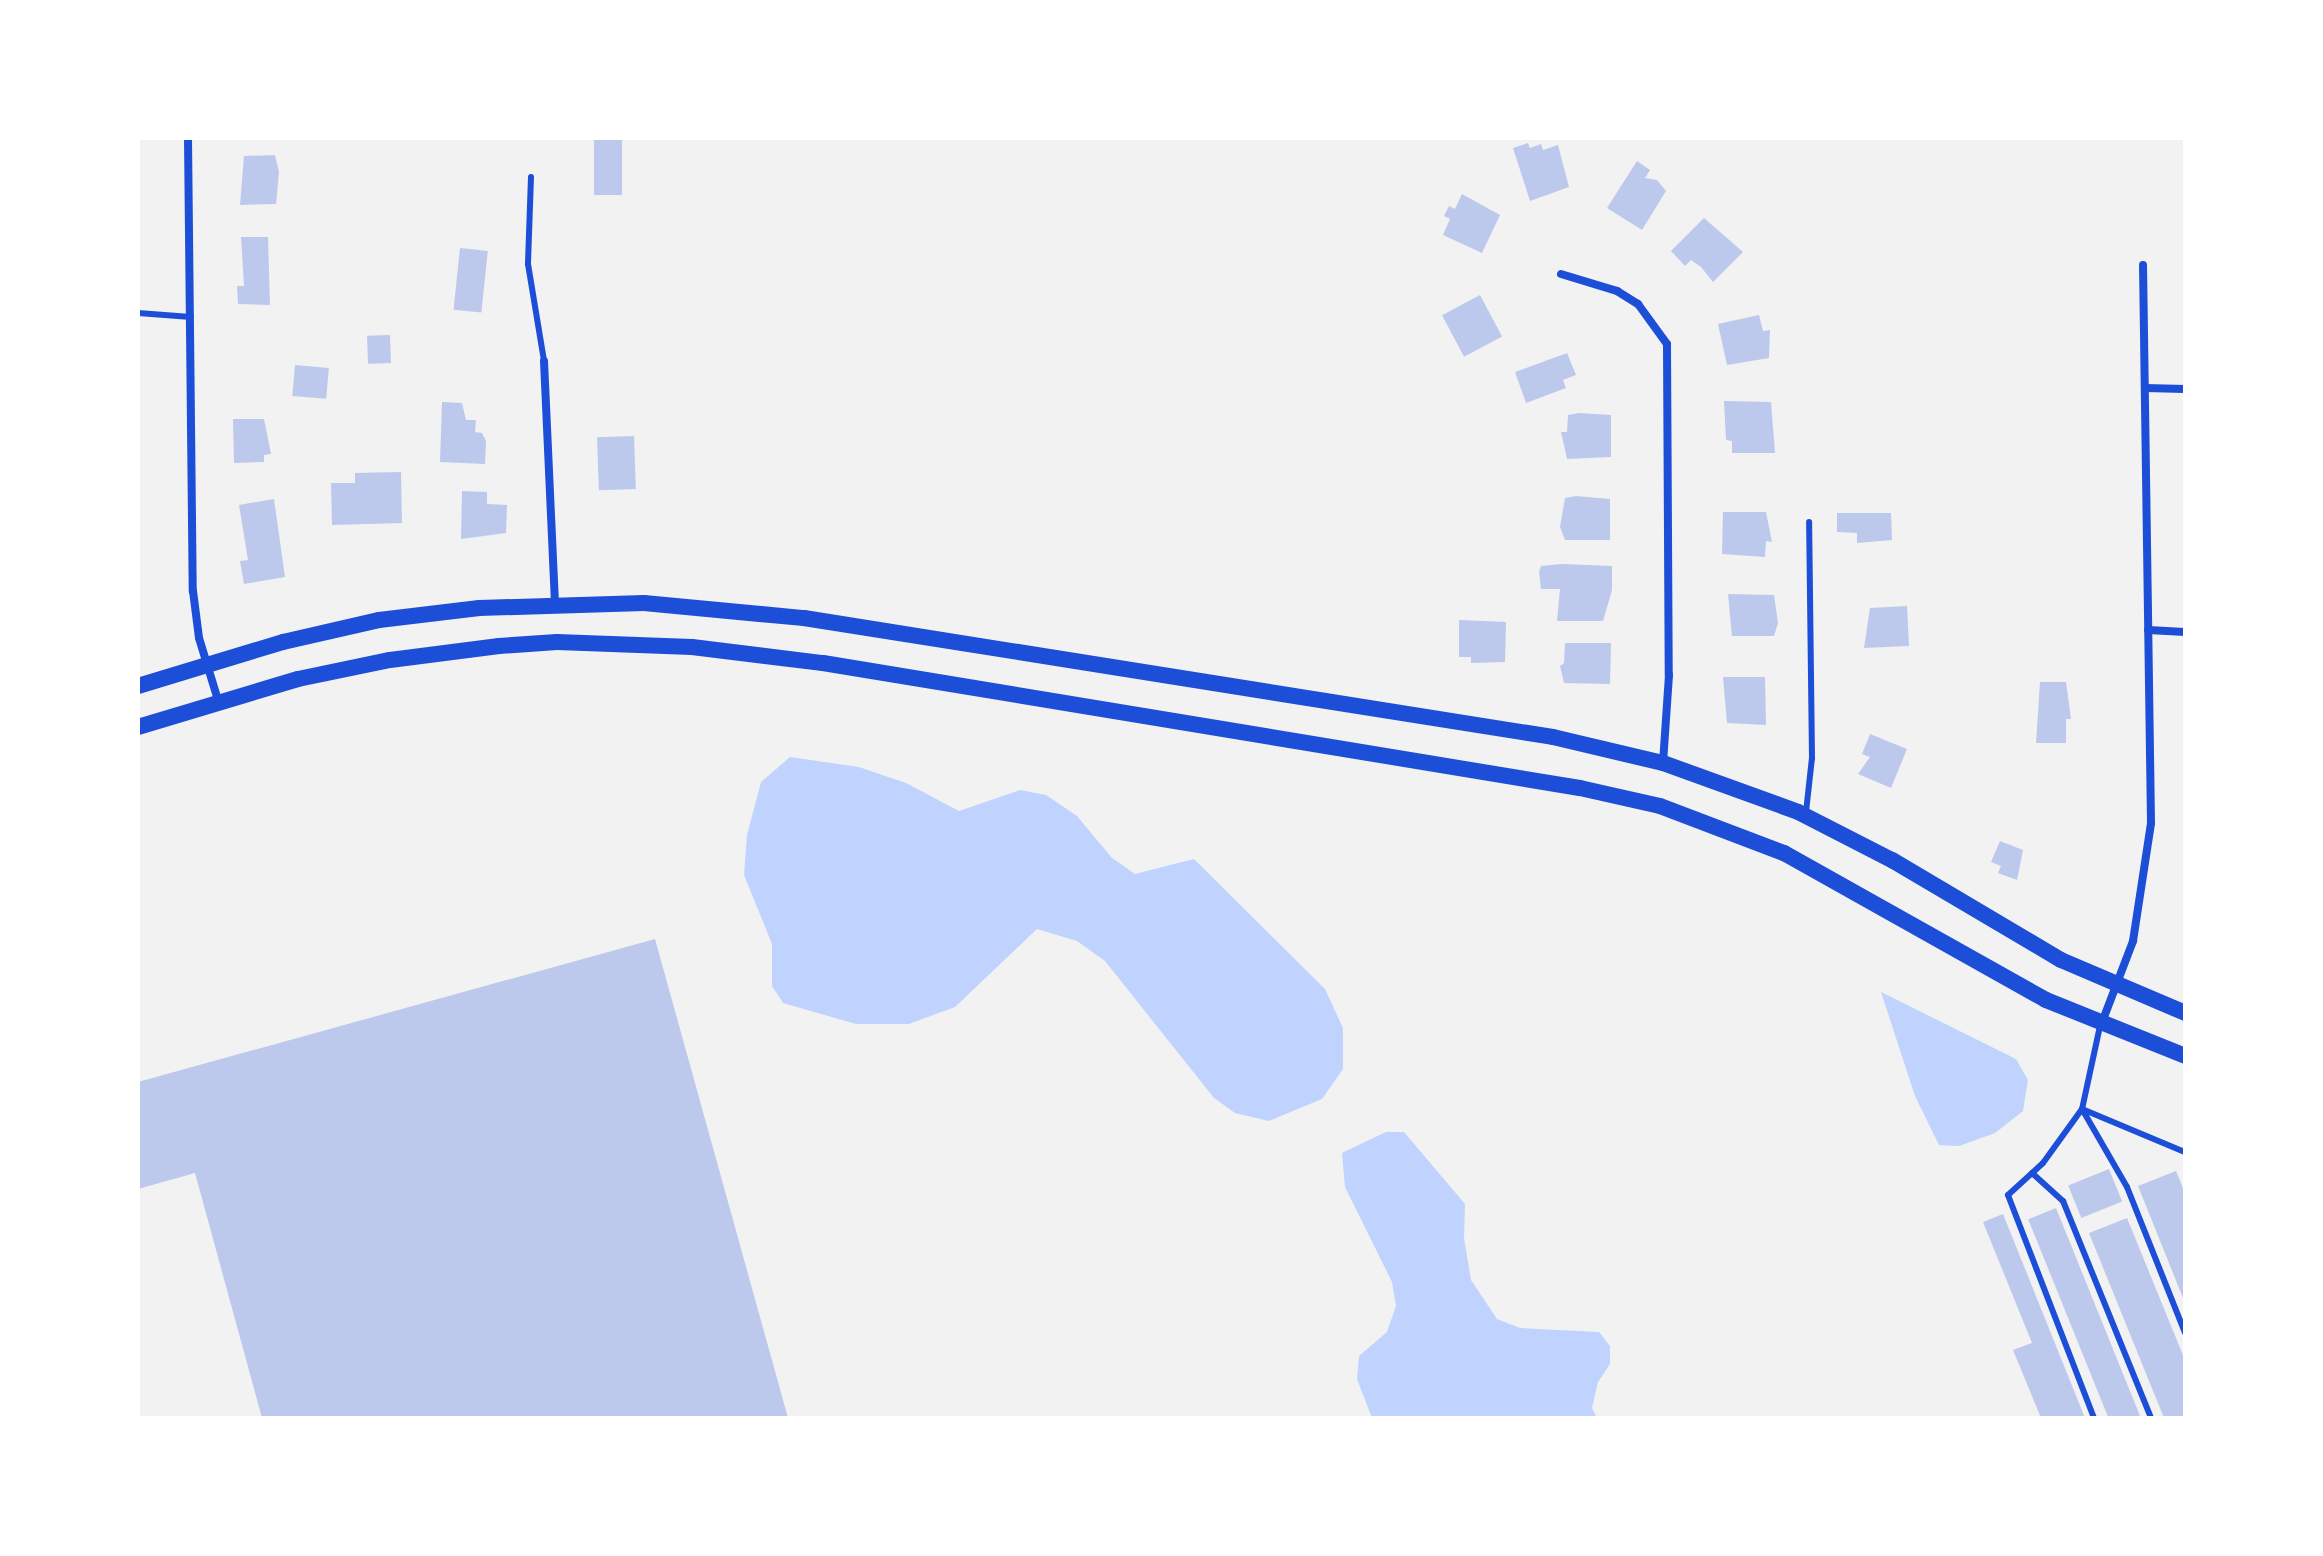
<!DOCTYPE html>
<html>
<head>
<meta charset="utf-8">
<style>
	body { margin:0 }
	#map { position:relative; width:2323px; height:1556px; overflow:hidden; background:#f2f2f2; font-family:Lora,serif }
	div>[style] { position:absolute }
	.water>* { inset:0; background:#bfd3fe }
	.building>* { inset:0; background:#bdc9ec; transform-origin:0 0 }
	.service>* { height:6px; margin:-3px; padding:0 3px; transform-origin:3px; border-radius:3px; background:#1d4ed8 }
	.minor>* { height:8px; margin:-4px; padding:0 4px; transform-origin:4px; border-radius:4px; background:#1d4ed8 }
	.secondary>* { height:16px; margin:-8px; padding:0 8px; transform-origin:8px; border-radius:8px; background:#1d4ed8 }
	span { translate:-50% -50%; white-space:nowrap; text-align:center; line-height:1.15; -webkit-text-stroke:6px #fff; paint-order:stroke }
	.frame { position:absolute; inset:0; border:140px solid #fff; pointer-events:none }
</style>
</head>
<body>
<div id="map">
	<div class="water">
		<i style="clip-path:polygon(790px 757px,859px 767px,906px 783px,959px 811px,1020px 790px,1046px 795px,1077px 816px,1112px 858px,1135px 874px,1194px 859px,1325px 989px,1343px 1028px,1343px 1069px,1322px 1099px,1269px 1121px,1235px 1113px,1214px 1098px,1105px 961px,1077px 941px,1037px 929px,955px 1007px,909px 1024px,856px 1024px,783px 1003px,772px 986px,772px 944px,744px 875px,747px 835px,761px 782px)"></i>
		<i style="clip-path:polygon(1881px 992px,2016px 1059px,2028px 1080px,2023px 1111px,1995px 1133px,1959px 1146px,1939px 1145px,1915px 1096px)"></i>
		<i style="clip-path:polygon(1386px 1132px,1404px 1132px,1465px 1204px,1464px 1238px,1471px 1280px,1497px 1319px,1520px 1328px,1599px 1332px,1610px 1346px,1610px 1364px,1598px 1382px,1592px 1408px,1597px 1418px,1372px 1418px,1357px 1379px,1359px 1356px,1387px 1332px,1396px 1306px,1392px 1282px,1345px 1187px,1342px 1153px)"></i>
	</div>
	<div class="building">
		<i style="left:594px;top:138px;width:28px;height:57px"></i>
		<i style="clip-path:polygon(1528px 143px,1530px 148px,1541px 144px,1543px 150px,1558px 145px,1569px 187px,1530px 201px,1513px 148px)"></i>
		<i style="clip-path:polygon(275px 155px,279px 172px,276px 204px,240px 205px,244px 156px)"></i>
		<i style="clip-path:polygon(1637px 161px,1650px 170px,1645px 178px,1657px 180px,1666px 191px,1642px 230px,1607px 208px)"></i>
		<i style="clip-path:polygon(1462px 194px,1500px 215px,1482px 253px,1443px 235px,1450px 219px,1444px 216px,1449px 206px,1455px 209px)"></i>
		<i style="clip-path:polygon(1704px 218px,1743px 252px,1713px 282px,1701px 267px,1691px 260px,1685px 266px,1671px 251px)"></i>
		<i style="clip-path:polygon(241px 237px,268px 237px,270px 305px,238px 304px,237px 286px,244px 286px)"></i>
		<i style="left:460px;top:248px;width:28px;height:62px;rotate:6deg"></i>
		<i style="left:1480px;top:295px;width:47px;height:43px;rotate:62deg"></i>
		<i style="clip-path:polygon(1759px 315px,1763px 331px,1770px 330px,1769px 358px,1727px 365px,1718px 324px)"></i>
		<i style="left:390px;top:335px;width:28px;height:23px;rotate:88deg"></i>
		<i style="clip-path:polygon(1567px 353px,1576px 375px,1563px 380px,1566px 388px,1526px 403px,1515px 372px)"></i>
		<i style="left:295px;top:365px;width:34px;height:31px;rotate:5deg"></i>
		<i style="clip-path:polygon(1724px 401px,1771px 402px,1775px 453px,1732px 453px,1732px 441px,1726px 440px)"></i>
		<i style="clip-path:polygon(442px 402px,462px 403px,466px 420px,476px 420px,475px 432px,482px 433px,486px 441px,485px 464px,440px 462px)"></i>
		<i style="clip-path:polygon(1579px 413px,1611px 415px,1611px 457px,1567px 459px,1561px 432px,1567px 432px,1568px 415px)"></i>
		<i style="clip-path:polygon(233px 419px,264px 419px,271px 454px,264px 455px,264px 462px,234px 463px)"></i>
		<i style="left:634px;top:436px;width:53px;height:37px;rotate:88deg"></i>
		<i style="clip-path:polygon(401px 472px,402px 523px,332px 525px,331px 483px,355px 483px,355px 473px)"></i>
		<i style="clip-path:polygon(462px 491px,487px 492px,487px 504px,507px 505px,506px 533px,461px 539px)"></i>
		<i style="clip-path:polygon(1576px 496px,1610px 499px,1610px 540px,1565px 540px,1560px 527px,1565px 498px)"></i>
		<i style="clip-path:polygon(274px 499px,285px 577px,244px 584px,240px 561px,248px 560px,239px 505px)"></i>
		<i style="clip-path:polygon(1723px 512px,1766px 512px,1772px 542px,1766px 541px,1765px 557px,1722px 554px)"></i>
		<i style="clip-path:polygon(1837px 513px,1891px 513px,1892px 540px,1857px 543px,1857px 533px,1837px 532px)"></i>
		<i style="clip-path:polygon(1561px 564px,1612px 566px,1612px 590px,1603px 621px,1557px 621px,1560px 589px,1541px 589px,1539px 572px,1541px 566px)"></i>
		<i style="clip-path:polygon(1728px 594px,1774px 595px,1778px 623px,1774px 636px,1732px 636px)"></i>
		<i style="clip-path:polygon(1907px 606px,1909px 646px,1864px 648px,1870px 608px)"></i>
		<i style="clip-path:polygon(1459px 620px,1506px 622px,1505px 662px,1471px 663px,1471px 657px,1459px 657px)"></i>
		<i style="clip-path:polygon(1565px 643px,1611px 643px,1610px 684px,1564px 683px,1560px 666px,1564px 663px)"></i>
		<i style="clip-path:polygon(1723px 677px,1765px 677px,1766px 725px,1727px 723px)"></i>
		<i style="clip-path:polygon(2040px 682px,2066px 682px,2071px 719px,2066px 719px,2066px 743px,2036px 743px)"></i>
		<i style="clip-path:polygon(1870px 734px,1907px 749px,1891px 788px,1858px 774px,1870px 757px,1862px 754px)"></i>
		<i style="clip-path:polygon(2000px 841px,2023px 850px,2017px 880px,1998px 873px,2001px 866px,1991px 862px)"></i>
		<i style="clip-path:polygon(655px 939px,788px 1418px,262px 1418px,195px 1173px,138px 1189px,138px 1082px)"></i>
		<i style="left:2109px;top:1169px;width:35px;height:44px;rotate:68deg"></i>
		<i style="clip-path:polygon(2176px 1171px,2185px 1193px,2185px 1303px,2138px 1186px)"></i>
		<i style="left:2056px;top:1208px;width:227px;height:30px;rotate:68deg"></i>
		<i style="clip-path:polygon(2003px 1214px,2085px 1418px,2041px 1418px,2013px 1350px,2032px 1343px,1983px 1222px)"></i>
		<i style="clip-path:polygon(2127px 1218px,2185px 1360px,2185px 1418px,2164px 1418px,2089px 1233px)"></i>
	</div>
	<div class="service">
		<i style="left:531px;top:177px;width:87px;rotate:92deg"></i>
		<i style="left:528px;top:264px;width:98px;rotate:80.6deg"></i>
		<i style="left:138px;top:313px;width:53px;rotate:4.3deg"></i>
		<i style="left:1806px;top:812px;width:54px;rotate:-83.7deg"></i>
		<i style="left:1812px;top:758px;width:236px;rotate:-90.7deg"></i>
		<i style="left:2100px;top:1026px;width:85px;rotate:102.2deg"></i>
		<i style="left:2082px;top:1109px;width:112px;rotate:22.7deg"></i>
		<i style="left:2032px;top:1173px;width:42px;rotate:42.1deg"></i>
		<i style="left:2063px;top:1201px;width:234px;rotate:67.9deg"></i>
		<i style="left:2094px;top:1418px;width:239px;rotate:-111.1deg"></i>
		<i style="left:2008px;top:1195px;width:47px;rotate:-42.4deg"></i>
		<i style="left:2043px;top:1163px;width:67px;rotate:-54.2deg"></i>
		<i style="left:2082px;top:1109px;width:90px;rotate:60deg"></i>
		<i style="left:2127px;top:1187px;width:157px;rotate:68.3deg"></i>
	</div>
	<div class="minor">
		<i style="left:188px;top:138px;width:453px;rotate:89.4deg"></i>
		<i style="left:193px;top:591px;width:47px;rotate:82.7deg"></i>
		<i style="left:199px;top:638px;width:65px;rotate:73deg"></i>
		<i style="left:1561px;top:274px;width:59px;rotate:16.9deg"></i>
		<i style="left:1617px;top:291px;width:25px;rotate:32deg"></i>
		<i style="left:1638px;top:304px;width:49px;rotate:54.1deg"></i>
		<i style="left:1667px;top:344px;width:331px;rotate:89.7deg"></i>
		<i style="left:1669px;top:675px;width:88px;rotate:93.9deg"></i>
		<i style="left:544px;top:361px;width:241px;rotate:87.4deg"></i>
		<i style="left:2145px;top:388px;width:40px;rotate:1.4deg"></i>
		<i style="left:2148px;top:630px;width:37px;rotate:3deg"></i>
		<i style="left:2101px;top:1025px;width:90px;rotate:-69.1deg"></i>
		<i style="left:2133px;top:941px;width:119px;rotate:-81.3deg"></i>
		<i style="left:2151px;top:823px;width:558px;rotate:-90.82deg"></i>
	</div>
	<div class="secondary">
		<i style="left:138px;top:686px;width:152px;rotate:-16.9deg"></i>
		<i style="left:283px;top:642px;width:98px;rotate:-12.9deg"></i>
		<i style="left:379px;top:620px;width:101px;rotate:-6.8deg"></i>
		<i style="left:479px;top:608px;width:165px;rotate:-1.7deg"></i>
		<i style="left:644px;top:603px;width:161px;rotate:5.4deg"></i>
		<i style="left:804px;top:618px;width:758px;rotate:9.03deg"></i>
		<i style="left:1553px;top:737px;width:113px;rotate:13.3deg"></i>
		<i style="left:1663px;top:763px;width:144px;rotate:19.9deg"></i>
		<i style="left:1798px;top:812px;width:106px;rotate:27.1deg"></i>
		<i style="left:1892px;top:860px;width:196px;rotate:30.6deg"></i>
		<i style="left:2061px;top:960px;width:135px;rotate:23.1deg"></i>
		<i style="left:138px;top:727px;width:167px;rotate:-16.7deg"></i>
		<i style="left:298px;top:679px;width:94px;rotate:-11.7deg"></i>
		<i style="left:390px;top:660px;width:110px;rotate:-7.3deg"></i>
		<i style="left:499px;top:646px;width:58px;rotate:-3.9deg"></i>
		<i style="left:557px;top:642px;width:135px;rotate:2.1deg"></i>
		<i style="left:692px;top:647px;width:132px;rotate:7deg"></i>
		<i style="left:823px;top:663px;width:767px;rotate:9.38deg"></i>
		<i style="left:1580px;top:788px;width:82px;rotate:12.7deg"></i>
		<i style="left:1660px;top:806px;width:133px;rotate:20.8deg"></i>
		<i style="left:1784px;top:853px;width:300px;rotate:29.3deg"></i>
		<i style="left:2046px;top:1000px;width:150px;rotate:21.9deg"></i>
	</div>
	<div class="frame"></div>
</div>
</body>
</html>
